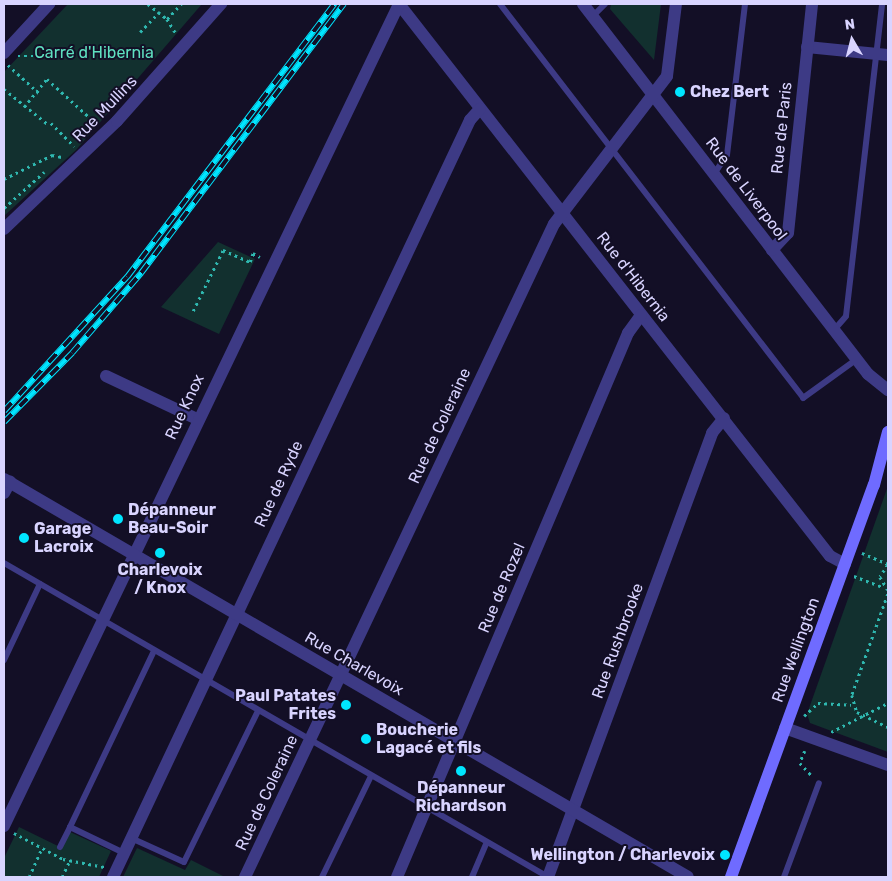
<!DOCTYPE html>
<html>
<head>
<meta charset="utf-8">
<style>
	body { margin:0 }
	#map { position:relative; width:892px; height:881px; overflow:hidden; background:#130f26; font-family:Rubik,sans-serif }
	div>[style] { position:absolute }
	.green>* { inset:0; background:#12302f }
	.path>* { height:2.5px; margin-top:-1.25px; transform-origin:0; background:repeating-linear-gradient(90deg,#2fb8b0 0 2.5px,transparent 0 6.5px) }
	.service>* { height:6px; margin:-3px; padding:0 3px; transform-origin:3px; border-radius:3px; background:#3d3a85 }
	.minor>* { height:12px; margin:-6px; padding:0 6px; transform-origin:6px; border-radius:6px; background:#3d3a85 }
	.tertiary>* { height:12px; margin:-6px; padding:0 6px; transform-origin:6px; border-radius:6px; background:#3d3a85 }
	.secondary>* { height:12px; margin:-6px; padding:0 6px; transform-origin:6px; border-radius:6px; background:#6f6bff }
	.rail>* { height:5.5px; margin-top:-2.75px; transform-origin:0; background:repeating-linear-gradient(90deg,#130f26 0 11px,#00e5ff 0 22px); box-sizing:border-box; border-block:1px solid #00e5ff }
	.dots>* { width:14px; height:14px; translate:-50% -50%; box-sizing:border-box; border:2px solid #130f26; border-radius:50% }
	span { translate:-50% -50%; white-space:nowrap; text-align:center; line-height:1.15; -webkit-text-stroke:4px #130f26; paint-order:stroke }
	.park-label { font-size:16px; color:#5fe0c0 }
	.poi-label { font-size:16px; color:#d9d4ff; font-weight:700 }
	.left { translate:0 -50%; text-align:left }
	.right { translate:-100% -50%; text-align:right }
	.street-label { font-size:16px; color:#d9d4ff }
	.frame { position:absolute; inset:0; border:5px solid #d9d4ff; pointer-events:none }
	.north { position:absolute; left:827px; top:15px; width:50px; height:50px; -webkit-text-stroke:4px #130f26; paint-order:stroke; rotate:352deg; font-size:14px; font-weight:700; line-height:20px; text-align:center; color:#d9d4ff }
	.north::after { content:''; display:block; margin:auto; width:18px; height:22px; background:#d9d4ff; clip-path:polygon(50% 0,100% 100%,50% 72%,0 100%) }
</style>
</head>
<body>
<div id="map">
	<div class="green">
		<i style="clip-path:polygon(68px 4px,202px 4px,76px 150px,4px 216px,4px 72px)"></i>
		<i style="clip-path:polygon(611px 4px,661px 4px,654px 60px,610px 9px)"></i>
		<i style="clip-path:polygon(218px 242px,255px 259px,219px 334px,161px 307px)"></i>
		<i style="clip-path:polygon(888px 486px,888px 752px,810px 723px,807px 714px)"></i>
		<i style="clip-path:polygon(19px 827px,62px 848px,70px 832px,111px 851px,99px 877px,4px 877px,4px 858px)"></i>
		<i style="clip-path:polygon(137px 848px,185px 870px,191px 860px,225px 877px,123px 877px)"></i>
	</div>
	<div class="path">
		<i style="left:148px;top:4px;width:24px;rotate:38deg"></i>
		<i style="left:167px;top:19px;width:21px;rotate:-47deg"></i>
		<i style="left:167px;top:19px;width:19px;rotate:58deg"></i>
		<i style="left:140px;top:32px;width:28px;rotate:-46deg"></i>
		<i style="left:18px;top:56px;width:25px"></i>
		<i style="left:8px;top:65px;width:42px;rotate:42.1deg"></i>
		<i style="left:4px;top:89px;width:58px;rotate:38.7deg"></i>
		<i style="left:24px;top:107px;width:36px;rotate:-51deg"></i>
		<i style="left:47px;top:79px;width:67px;rotate:42deg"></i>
		<i style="left:51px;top:123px;width:33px;rotate:45deg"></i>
		<i style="left:4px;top:179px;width:54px;rotate:-26.6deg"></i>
		<i style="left:52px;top:155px;width:10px;rotate:11deg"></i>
		<i style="left:4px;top:208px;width:54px;rotate:-42deg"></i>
		<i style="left:193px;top:311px;width:68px;rotate:-63.8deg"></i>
		<i style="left:223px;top:250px;width:30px;rotate:24deg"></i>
		<i style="left:250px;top:262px;width:9px;rotate:-72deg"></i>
		<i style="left:253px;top:253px;width:8px;rotate:30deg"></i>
		<i style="left:862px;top:553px;width:28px;rotate:23deg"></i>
		<i style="left:888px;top:565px;width:14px;rotate:124deg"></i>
		<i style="left:880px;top:577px;width:15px;rotate:58deg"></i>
		<i style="left:854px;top:576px;width:31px;rotate:21deg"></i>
		<i style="left:888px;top:594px;width:107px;rotate:109.6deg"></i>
		<i style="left:852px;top:695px;width:18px;rotate:74deg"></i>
		<i style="left:857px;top:712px;width:34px;rotate:26deg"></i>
		<i style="left:804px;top:716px;width:19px;rotate:-43deg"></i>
		<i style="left:818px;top:703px;width:33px;rotate:3deg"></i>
		<i style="left:831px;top:732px;width:64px;rotate:-27deg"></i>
		<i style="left:805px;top:751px;width:13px;rotate:113deg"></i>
		<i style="left:800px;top:763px;width:19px;rotate:47deg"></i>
		<i style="left:14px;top:833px;width:55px;rotate:28deg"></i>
		<i style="left:63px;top:859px;width:42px;rotate:11deg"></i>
		<i style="left:29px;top:877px;width:30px;rotate:-66deg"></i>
		<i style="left:62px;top:877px;width:19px;rotate:-65deg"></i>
	</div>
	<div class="service">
		<i style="left:500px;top:4px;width:497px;rotate:52.4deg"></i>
		<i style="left:803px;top:398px;width:67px;rotate:-35.8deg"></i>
		<i style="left:593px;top:16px;width:17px;rotate:-45deg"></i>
		<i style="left:714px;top:174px;width:23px;rotate:-56deg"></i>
		<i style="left:727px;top:155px;width:152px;rotate:-83.2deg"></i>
		<i style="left:834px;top:330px;width:18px;rotate:-49deg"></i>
		<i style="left:846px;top:316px;width:314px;rotate:-83.4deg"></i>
		<i style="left:4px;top:563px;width:628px;rotate:29.99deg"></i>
		<i style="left:4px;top:660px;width:84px;rotate:-64.7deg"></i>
		<i style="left:131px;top:838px;width:58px;rotate:24.4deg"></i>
		<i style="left:184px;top:862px;width:168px;rotate:-63.9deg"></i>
		<i style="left:60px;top:847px;width:22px;rotate:-63deg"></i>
		<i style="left:124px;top:853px;width:60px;rotate:-154.3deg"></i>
		<i style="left:70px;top:827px;width:195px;rotate:-64.5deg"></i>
		<i style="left:322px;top:877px;width:112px;rotate:-64.1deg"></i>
		<i style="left:472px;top:877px;width:36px;rotate:-67deg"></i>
		<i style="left:784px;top:877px;width:100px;rotate:-69.6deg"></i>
	</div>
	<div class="minor">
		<i style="left:399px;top:4px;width:700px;rotate:52.02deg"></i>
		<i style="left:830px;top:556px;width:17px;rotate:28deg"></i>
		<i style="left:583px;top:4px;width:467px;rotate:52.4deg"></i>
		<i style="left:868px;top:374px;width:26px;rotate:39deg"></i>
		<i style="left:807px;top:47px;width:81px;rotate:5.6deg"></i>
		<i style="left:4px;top:53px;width:67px;rotate:-47.4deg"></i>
		<i style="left:4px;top:229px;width:156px;rotate:-43.7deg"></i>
		<i style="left:117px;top:121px;width:157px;rotate:-48.4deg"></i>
		<i style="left:772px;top:250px;width:23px;rotate:-47deg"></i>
		<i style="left:788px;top:233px;width:230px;rotate:-84deg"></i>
		<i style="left:106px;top:376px;width:101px;rotate:25.3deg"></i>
		<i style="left:4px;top:493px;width:13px;rotate:-61deg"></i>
		<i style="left:785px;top:728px;width:109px;rotate:19.8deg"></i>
		<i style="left:4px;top:826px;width:912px;rotate:-64.33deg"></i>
		<i style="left:113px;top:877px;width:837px;rotate:-64.75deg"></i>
		<i style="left:470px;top:120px;width:15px;rotate:-48deg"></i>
		<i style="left:245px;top:877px;width:722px;rotate:-64.68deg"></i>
		<i style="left:554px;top:224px;width:186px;rotate:-52.6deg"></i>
		<i style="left:667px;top:76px;width:73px;rotate:-82.9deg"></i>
		<i style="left:397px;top:877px;width:591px;rotate:-66.99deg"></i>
		<i style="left:628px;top:333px;width:22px;rotate:-54deg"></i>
		<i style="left:548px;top:877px;width:473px;rotate:-69.7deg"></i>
		<i style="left:712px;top:433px;width:19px;rotate:-51deg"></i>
	</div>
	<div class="tertiary">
		<i style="left:4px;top:479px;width:791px;rotate:30.19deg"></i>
	</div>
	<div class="secondary">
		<i style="left:731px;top:877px;width:417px;rotate:-70deg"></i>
		<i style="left:874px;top:485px;width:55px;rotate:-75.2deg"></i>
	</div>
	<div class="rail">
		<i style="left:4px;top:411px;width:182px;rotate:-47.5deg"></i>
		<i style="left:127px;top:277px;width:343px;rotate:-52.8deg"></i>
		<i style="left:4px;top:422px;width:97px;rotate:-45.4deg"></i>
		<i style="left:72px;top:353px;width:106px;rotate:-49.2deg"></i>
		<i style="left:141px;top:273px;width:337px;rotate:-53deg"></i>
	</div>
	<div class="dots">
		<i style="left:680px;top:92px;background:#00e5ff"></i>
		<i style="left:118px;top:519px;background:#00e5ff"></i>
		<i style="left:24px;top:538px;background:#00e5ff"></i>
		<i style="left:160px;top:553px;background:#00e5ff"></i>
		<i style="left:346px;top:705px;background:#00e5ff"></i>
		<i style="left:366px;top:739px;background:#00e5ff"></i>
		<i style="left:461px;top:771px;background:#00e5ff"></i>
		<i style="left:725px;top:855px;background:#00e5ff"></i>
	</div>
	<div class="park-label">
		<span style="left:94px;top:53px">Carré d'Hibernia</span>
	</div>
	<div class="poi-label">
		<span class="left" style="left:690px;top:92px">Chez Bert</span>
		<span class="left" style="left:128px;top:519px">Dépanneur<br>Beau-Soir</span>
		<span class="left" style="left:34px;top:538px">Garage<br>Lacroix</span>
		<span style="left:160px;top:579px">Charlevoix<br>/ Knox</span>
		<span class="right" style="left:336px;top:705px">Paul Patates<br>Frites</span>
		<span class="left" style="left:376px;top:739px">Boucherie<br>Lagacé et fils</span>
		<span style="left:461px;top:797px">Dépanneur<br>Richardson</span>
		<span class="right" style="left:715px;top:855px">Wellington / Charlevoix</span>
	</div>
	<div class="street-label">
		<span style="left:105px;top:109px;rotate:-46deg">Rue Mullins</span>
		<span style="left:782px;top:128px;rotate:-84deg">Rue de Paris</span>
		<span style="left:746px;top:189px;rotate:53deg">Rue de Liverpool</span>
		<span style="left:633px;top:277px;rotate:52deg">Rue d'Hibernia</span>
		<span style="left:185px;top:407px;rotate:-65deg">Rue Knox</span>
		<span style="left:440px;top:426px;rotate:-65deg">Rue de Coleraine</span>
		<span style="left:279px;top:484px;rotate:-65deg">Rue de Ryde</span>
		<span style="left:502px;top:588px;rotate:-67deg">Rue de Rozel</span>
		<span style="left:618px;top:641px;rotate:-70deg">Rue Rushbrooke</span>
		<span style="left:796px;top:650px;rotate:-70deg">Rue Wellington</span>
		<span style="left:354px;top:664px;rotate:30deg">Rue Charlevoix</span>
		<span style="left:267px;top:793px;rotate:-65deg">Rue de Coleraine</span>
	</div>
	<div class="frame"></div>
	<div class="north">N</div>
</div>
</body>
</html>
